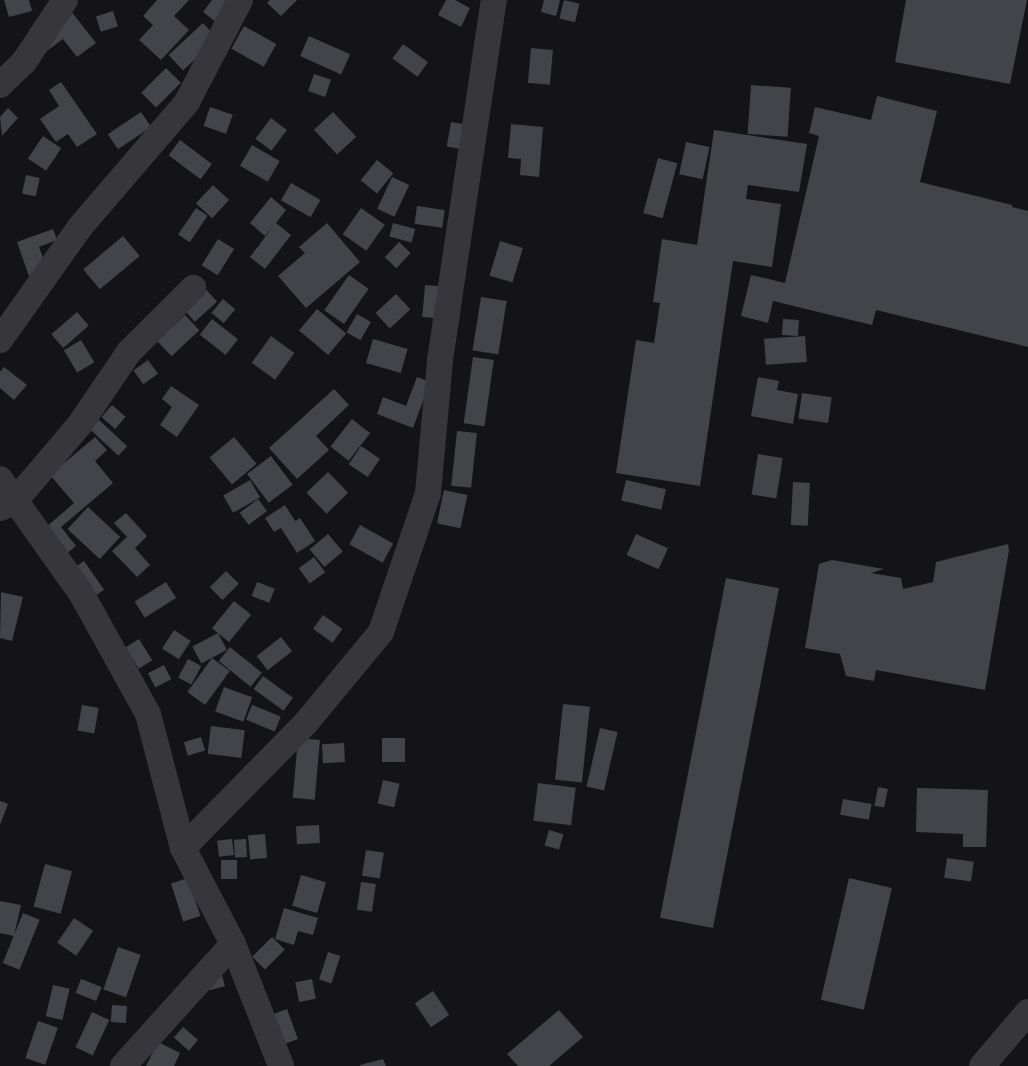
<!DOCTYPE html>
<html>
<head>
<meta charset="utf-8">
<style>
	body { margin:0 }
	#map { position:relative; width:1028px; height:1066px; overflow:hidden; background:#141416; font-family:Roboto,sans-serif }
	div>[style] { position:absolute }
	.building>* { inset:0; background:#434449; transform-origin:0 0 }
	.minor>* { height:26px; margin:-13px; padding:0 13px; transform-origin:13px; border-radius:13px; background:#36363b }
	span { translate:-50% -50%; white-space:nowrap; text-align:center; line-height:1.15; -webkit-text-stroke:5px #0f0f11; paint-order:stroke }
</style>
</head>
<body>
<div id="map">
	<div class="building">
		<i style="clip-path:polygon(4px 0,29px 0,32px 11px,9px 17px)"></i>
		<i style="clip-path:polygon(157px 0,189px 0,174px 16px,189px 30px,161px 60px,139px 40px,153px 25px,143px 16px)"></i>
		<i style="clip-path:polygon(212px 0,235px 0,217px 23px,203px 12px)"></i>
		<i style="clip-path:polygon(270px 0,297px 0,281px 16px,267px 3px)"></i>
		<i style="clip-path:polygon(446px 0,455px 0,470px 8px,461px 27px,438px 15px)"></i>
		<i style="clip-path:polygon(544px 0,560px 0,556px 16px,541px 12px)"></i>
		<i style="left:564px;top:0;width:16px;height:19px;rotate:14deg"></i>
		<i style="clip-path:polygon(906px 0,1027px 0,1010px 84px,895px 62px)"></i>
		<i style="clip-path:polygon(67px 6px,96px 43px,77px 57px,63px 39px,40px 56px)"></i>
		<i style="left:113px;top:11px;width:16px;height:18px;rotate:72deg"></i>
		<i style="left:203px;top:23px;width:21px;height:47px;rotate:47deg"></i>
		<i style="left:244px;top:26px;width:37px;height:26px;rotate:29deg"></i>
		<i style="left:309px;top:36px;width:45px;height:22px;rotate:24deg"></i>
		<i style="left:403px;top:44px;width:31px;height:18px;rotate:36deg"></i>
		<i style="left:531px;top:48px;width:22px;height:35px;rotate:5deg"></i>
		<i style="left:166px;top:68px;width:21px;height:35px;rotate:45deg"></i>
		<i style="left:314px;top:74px;width:18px;height:18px;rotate:19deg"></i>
		<i style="clip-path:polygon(61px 82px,97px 134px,77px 147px,68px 134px,56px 142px,40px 119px,59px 106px,49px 90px)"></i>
		<i style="left:751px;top:85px;width:40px;height:49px;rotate:4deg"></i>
		<i style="clip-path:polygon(877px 96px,937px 111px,920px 182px,1012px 205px,1012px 207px,1028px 211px,1028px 347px,876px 310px,872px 325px,773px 301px,768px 323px,741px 316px,751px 275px,785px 283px,819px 136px,809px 133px,815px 107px,871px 120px)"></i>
		<i style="left:210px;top:107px;width:24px;height:20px;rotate:19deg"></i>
		<i style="clip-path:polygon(8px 108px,18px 118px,2px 136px,0 117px)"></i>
		<i style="left:141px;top:112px;width:18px;height:40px;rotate:56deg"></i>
		<i style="left:333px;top:112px;width:34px;height:26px;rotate:47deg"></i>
		<i style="left:271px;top:118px;width:20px;height:26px;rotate:37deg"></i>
		<i style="left:451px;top:122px;width:17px;height:25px;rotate:10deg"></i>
		<i style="clip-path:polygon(511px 124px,543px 127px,539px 177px,520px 175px,521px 159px,508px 158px)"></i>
		<i style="clip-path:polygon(714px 130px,807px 144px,799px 192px,748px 185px,746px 199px,781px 204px,772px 267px,733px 261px,700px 486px,616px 473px,636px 340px,654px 343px,660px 303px,653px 302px,662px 239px,697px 245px)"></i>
		<i style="left:43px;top:136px;width:22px;height:27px;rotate:34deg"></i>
		<i style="left:180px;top:140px;width:40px;height:19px;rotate:37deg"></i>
		<i style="left:686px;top:142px;width:24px;height:33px;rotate:12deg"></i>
		<i style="left:252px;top:145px;width:32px;height:24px;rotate:30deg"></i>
		<i style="left:658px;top:158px;width:20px;height:57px;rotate:15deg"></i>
		<i style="left:377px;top:160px;width:21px;height:26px;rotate:39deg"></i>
		<i style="left:26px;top:175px;width:14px;height:19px;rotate:12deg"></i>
		<i style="left:392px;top:177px;width:19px;height:35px;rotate:25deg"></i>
		<i style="left:291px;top:183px;width:34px;height:20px;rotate:30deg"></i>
		<i style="left:213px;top:185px;width:22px;height:25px;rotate:43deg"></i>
		<i style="clip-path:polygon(271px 197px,286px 210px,276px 223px,291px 235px,265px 269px,250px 257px,274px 225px,265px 236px,250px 223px)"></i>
		<i style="left:417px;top:206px;width:28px;height:18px;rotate:8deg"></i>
		<i style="left:196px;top:208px;width:14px;height:32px;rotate:34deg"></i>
		<i style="left:361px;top:208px;width:29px;height:32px;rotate:35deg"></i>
		<i style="clip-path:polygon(327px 223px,360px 262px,306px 308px,278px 276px,305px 253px,299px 247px)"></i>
		<i style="left:393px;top:223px;width:23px;height:14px;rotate:15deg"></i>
		<i style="clip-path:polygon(53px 229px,57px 240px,39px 247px,49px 275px,31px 282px,17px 242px)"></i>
		<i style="left:123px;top:236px;width:26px;height:52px;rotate:50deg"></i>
		<i style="left:218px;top:239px;width:19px;height:31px;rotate:32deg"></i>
		<i style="left:500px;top:241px;width:24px;height:36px;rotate:17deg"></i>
		<i style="left:399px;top:242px;width:16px;height:21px;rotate:43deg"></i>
		<i style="left:193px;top:275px;width:36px;height:30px;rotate:48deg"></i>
		<i style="left:349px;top:275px;width:24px;height:43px;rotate:35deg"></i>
		<i style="left:425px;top:285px;width:21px;height:32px;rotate:5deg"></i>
		<i style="left:396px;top:294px;width:21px;height:28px;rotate:47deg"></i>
		<i style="left:481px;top:297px;width:26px;height:54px;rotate:9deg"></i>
		<i style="left:223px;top:299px;width:16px;height:18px;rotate:40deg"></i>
		<i style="left:317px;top:309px;width:38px;height:28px;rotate:40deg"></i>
		<i style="left:77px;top:312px;width:18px;height:34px;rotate:49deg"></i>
		<i style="left:357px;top:314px;width:16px;height:21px;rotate:30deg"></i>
		<i style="left:185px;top:315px;width:21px;height:38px;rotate:47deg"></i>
		<i style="left:212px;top:319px;width:33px;height:20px;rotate:38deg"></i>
		<i style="left:783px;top:319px;width:16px;height:16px;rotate:4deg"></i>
		<i style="left:271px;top:336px;width:29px;height:33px;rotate:36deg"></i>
		<i style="left:805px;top:336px;width:26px;height:41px;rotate:86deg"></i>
		<i style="left:373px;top:339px;width:36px;height:25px;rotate:16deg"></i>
		<i style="left:81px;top:340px;width:26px;height:20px;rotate:59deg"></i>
		<i style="left:473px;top:357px;width:21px;height:67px;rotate:8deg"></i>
		<i style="left:148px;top:360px;width:17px;height:18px;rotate:54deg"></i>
		<i style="clip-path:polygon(4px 367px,27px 385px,14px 400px,0 388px,0 372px)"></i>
		<i style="clip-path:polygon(417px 377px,430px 382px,413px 428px,377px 414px,383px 397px,406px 406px)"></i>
		<i style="clip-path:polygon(758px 377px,779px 381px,777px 390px,798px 394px,793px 424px,751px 416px)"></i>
		<i style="clip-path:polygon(171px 386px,199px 405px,177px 437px,160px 425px,172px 407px,162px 399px)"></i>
		<i style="clip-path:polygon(334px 389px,349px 405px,316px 436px,329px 450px,297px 479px,269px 448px)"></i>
		<i style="left:802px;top:393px;width:30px;height:26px;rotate:8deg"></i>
		<i style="left:112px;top:405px;width:18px;height:16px;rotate:41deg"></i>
		<i style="left:98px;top:419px;width:40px;height:13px;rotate:43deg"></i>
		<i style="left:352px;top:419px;width:23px;height:35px;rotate:38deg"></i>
		<i style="left:457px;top:431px;width:20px;height:55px;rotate:6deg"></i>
		<i style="clip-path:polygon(95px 437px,107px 450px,95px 461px,113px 483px,61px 527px,76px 546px,65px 555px,44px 529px,74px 503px,50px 475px)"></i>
		<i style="left:234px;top:437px;width:35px;height:32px;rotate:50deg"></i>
		<i style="left:361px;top:446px;width:23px;height:22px;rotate:34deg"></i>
		<i style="left:758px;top:454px;width:25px;height:41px;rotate:9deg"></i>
		<i style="left:271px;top:456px;width:36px;height:30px;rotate:53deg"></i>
		<i style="left:328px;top:472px;width:29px;height:30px;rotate:46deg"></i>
		<i style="left:250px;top:480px;width:20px;height:31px;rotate:60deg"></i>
		<i style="left:626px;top:480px;width:41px;height:21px;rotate:13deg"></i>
		<i style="left:793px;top:482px;width:17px;height:43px;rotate:3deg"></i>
		<i style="left:444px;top:490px;width:24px;height:34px;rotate:12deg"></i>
		<i style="left:258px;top:499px;width:15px;height:23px;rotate:53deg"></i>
		<i style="clip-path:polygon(285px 505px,295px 521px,300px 518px,315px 541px,297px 553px,281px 528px,274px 532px,265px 518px)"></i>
		<i style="left:88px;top:507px;width:44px;height:30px;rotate:43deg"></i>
		<i style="clip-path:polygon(126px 513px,147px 536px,135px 548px,150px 565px,137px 577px,112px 551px,127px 537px,114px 523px)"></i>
		<i style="left:360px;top:525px;width:38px;height:22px;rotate:29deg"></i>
		<i style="left:328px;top:534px;width:23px;height:24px;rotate:50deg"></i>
		<i style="left:636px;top:534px;width:35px;height:23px;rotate:24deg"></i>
		<i style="clip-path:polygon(1008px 544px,1009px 550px,985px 690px,876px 670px,874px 681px,846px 676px,840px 654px,805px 648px,819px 564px,832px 560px,884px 569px,871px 573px,901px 578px,903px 589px,933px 582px,936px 562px)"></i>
		<i style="left:314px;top:557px;width:19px;height:19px;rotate:54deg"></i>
		<i style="left:84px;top:561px;width:35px;height:18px;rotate:55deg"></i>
		<i style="left:226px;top:571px;width:18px;height:23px;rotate:45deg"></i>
		<i style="left:726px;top:578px;width:54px;height:346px;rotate:11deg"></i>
		<i style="left:166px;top:582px;width:19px;height:37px;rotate:58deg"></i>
		<i style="left:257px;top:582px;width:19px;height:15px;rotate:21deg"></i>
		<i style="clip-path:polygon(1px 592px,23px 597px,12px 641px,0 638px)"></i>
		<i style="left:234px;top:601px;width:22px;height:35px;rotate:39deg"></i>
		<i style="left:323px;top:615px;width:24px;height:17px;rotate:36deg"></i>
		<i style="left:174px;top:630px;width:20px;height:22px;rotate:33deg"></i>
		<i style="left:218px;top:633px;width:19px;height:29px;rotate:62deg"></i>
		<i style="left:281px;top:637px;width:18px;height:31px;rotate:52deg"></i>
		<i style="left:139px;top:639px;width:25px;height:16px;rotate:58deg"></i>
		<i style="left:230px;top:647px;width:41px;height:18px;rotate:39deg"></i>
		<i style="left:212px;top:658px;width:22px;height:42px;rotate:36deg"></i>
		<i style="left:188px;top:659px;width:15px;height:21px;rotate:28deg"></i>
		<i style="left:164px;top:665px;width:16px;height:18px;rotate:63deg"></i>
		<i style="left:263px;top:676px;width:37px;height:16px;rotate:36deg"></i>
		<i style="left:224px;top:687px;width:30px;height:26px;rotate:20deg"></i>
		<i style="left:563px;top:704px;width:27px;height:76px;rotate:6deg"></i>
		<i style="left:82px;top:705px;width:17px;height:26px;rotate:10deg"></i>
		<i style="left:252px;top:705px;width:31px;height:16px;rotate:22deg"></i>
		<i style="left:211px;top:726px;width:34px;height:28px;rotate:7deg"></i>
		<i style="left:600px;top:728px;width:18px;height:60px;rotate:13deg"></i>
		<i style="left:201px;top:737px;width:14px;height:18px;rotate:73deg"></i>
		<i style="left:298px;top:738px;width:22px;height:60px;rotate:5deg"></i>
		<i style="left:382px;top:738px;width:23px;height:24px"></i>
		<i style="left:344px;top:743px;width:19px;height:22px;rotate:87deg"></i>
		<i style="left:383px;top:780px;width:17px;height:24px;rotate:13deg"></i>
		<i style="left:538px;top:783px;width:38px;height:38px;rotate:7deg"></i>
		<i style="left:878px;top:787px;width:10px;height:19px;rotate:11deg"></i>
		<i style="clip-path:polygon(917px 788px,988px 790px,986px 847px,963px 847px,963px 834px,916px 832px)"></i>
		<i style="left:843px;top:799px;width:29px;height:16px;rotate:10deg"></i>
		<i style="clip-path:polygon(0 801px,8px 804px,0 825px)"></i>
		<i style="left:319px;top:825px;width:18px;height:23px;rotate:87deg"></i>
		<i style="left:549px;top:830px;width:15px;height:16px;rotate:16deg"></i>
		<i style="left:265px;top:834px;width:24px;height:17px;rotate:85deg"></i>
		<i style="left:232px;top:839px;width:16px;height:15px;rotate:83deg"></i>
		<i style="left:246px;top:839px;width:18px;height:12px;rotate:87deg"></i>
		<i style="left:366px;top:850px;width:18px;height:26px;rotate:9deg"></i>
		<i style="left:947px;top:858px;width:27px;height:20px;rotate:8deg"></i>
		<i style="left:221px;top:860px;width:16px;height:19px"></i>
		<i style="left:45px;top:864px;width:28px;height:44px;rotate:15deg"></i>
		<i style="left:301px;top:875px;width:26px;height:32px;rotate:16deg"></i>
		<i style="left:188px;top:878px;width:40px;height:18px;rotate:72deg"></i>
		<i style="left:849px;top:878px;width:44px;height:125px;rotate:13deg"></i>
		<i style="left:361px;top:882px;width:15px;height:28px;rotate:8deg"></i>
		<i style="clip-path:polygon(0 901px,21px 905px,14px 936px,0 933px)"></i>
		<i style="clip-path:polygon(284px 908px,318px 918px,313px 935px,298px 931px,294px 945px,275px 939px)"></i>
		<i style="left:23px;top:913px;width:18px;height:54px;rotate:22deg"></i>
		<i style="left:74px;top:918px;width:23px;height:30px;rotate:34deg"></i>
		<i style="left:272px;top:937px;width:18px;height:28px;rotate:45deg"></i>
		<i style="left:118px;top:947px;width:24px;height:45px;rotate:19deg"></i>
		<i style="left:328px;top:952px;width:13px;height:29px;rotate:18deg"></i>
		<i style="left:219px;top:964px;width:23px;height:16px;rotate:75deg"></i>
		<i style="left:81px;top:979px;width:22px;height:15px;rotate:21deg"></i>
		<i style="left:312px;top:979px;width:20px;height:17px;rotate:79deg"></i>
		<i style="left:53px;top:985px;width:17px;height:32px;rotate:13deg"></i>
		<i style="left:433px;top:991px;width:29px;height:22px;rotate:56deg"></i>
		<i style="left:112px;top:1005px;width:15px;height:17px;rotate:4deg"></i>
		<i style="left:287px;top:1009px;width:32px;height:18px;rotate:70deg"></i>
		<i style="clip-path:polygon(559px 1010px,583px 1037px,549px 1066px,518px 1066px,507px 1054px)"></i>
		<i style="left:92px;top:1012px;width:19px;height:39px;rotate:25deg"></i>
		<i style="left:38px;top:1021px;width:21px;height:39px;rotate:19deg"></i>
		<i style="left:183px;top:1027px;width:20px;height:14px;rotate:41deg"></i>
		<i style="clip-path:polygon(158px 1042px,180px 1053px,174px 1066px,146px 1066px)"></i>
		<i style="clip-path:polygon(383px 1059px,386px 1066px,360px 1066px,360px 1065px)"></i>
	</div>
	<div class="minor">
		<i style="left:0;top:85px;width:33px;rotate:-44deg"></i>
		<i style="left:24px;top:62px;width:74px;rotate:-56.5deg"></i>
		<i style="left:0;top:340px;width:138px;rotate:-54.7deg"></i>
		<i style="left:80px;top:227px;width:165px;rotate:-49.4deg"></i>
		<i style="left:187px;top:102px;width:115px;rotate:-62.5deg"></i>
		<i style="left:0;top:479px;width:140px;rotate:54.6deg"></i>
		<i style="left:81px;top:593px;width:138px;rotate:61deg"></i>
		<i style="left:148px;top:714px;width:138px;rotate:75.4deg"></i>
		<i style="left:183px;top:848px;width:108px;rotate:62.5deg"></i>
		<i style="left:233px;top:944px;width:131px;rotate:68.5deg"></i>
		<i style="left:1px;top:508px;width:16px;rotate:-27deg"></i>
		<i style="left:15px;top:501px;width:101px;rotate:-49.8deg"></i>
		<i style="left:80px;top:424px;width:87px;rotate:-55.8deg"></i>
		<i style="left:129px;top:352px;width:91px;rotate:-45deg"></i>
		<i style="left:183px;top:848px;width:174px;rotate:-45.5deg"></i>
		<i style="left:305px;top:724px;width:119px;rotate:-50.4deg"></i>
		<i style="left:381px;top:632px;width:147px;rotate:-71.3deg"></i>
		<i style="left:428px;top:493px;width:134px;rotate:-84.8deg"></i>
		<i style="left:440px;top:360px;width:364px;rotate:-81.5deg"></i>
		<i style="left:123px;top:1066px;width:164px;rotate:-48deg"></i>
		<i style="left:982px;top:1066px;width:71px;rotate:-49.6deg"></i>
	</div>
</div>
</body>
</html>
